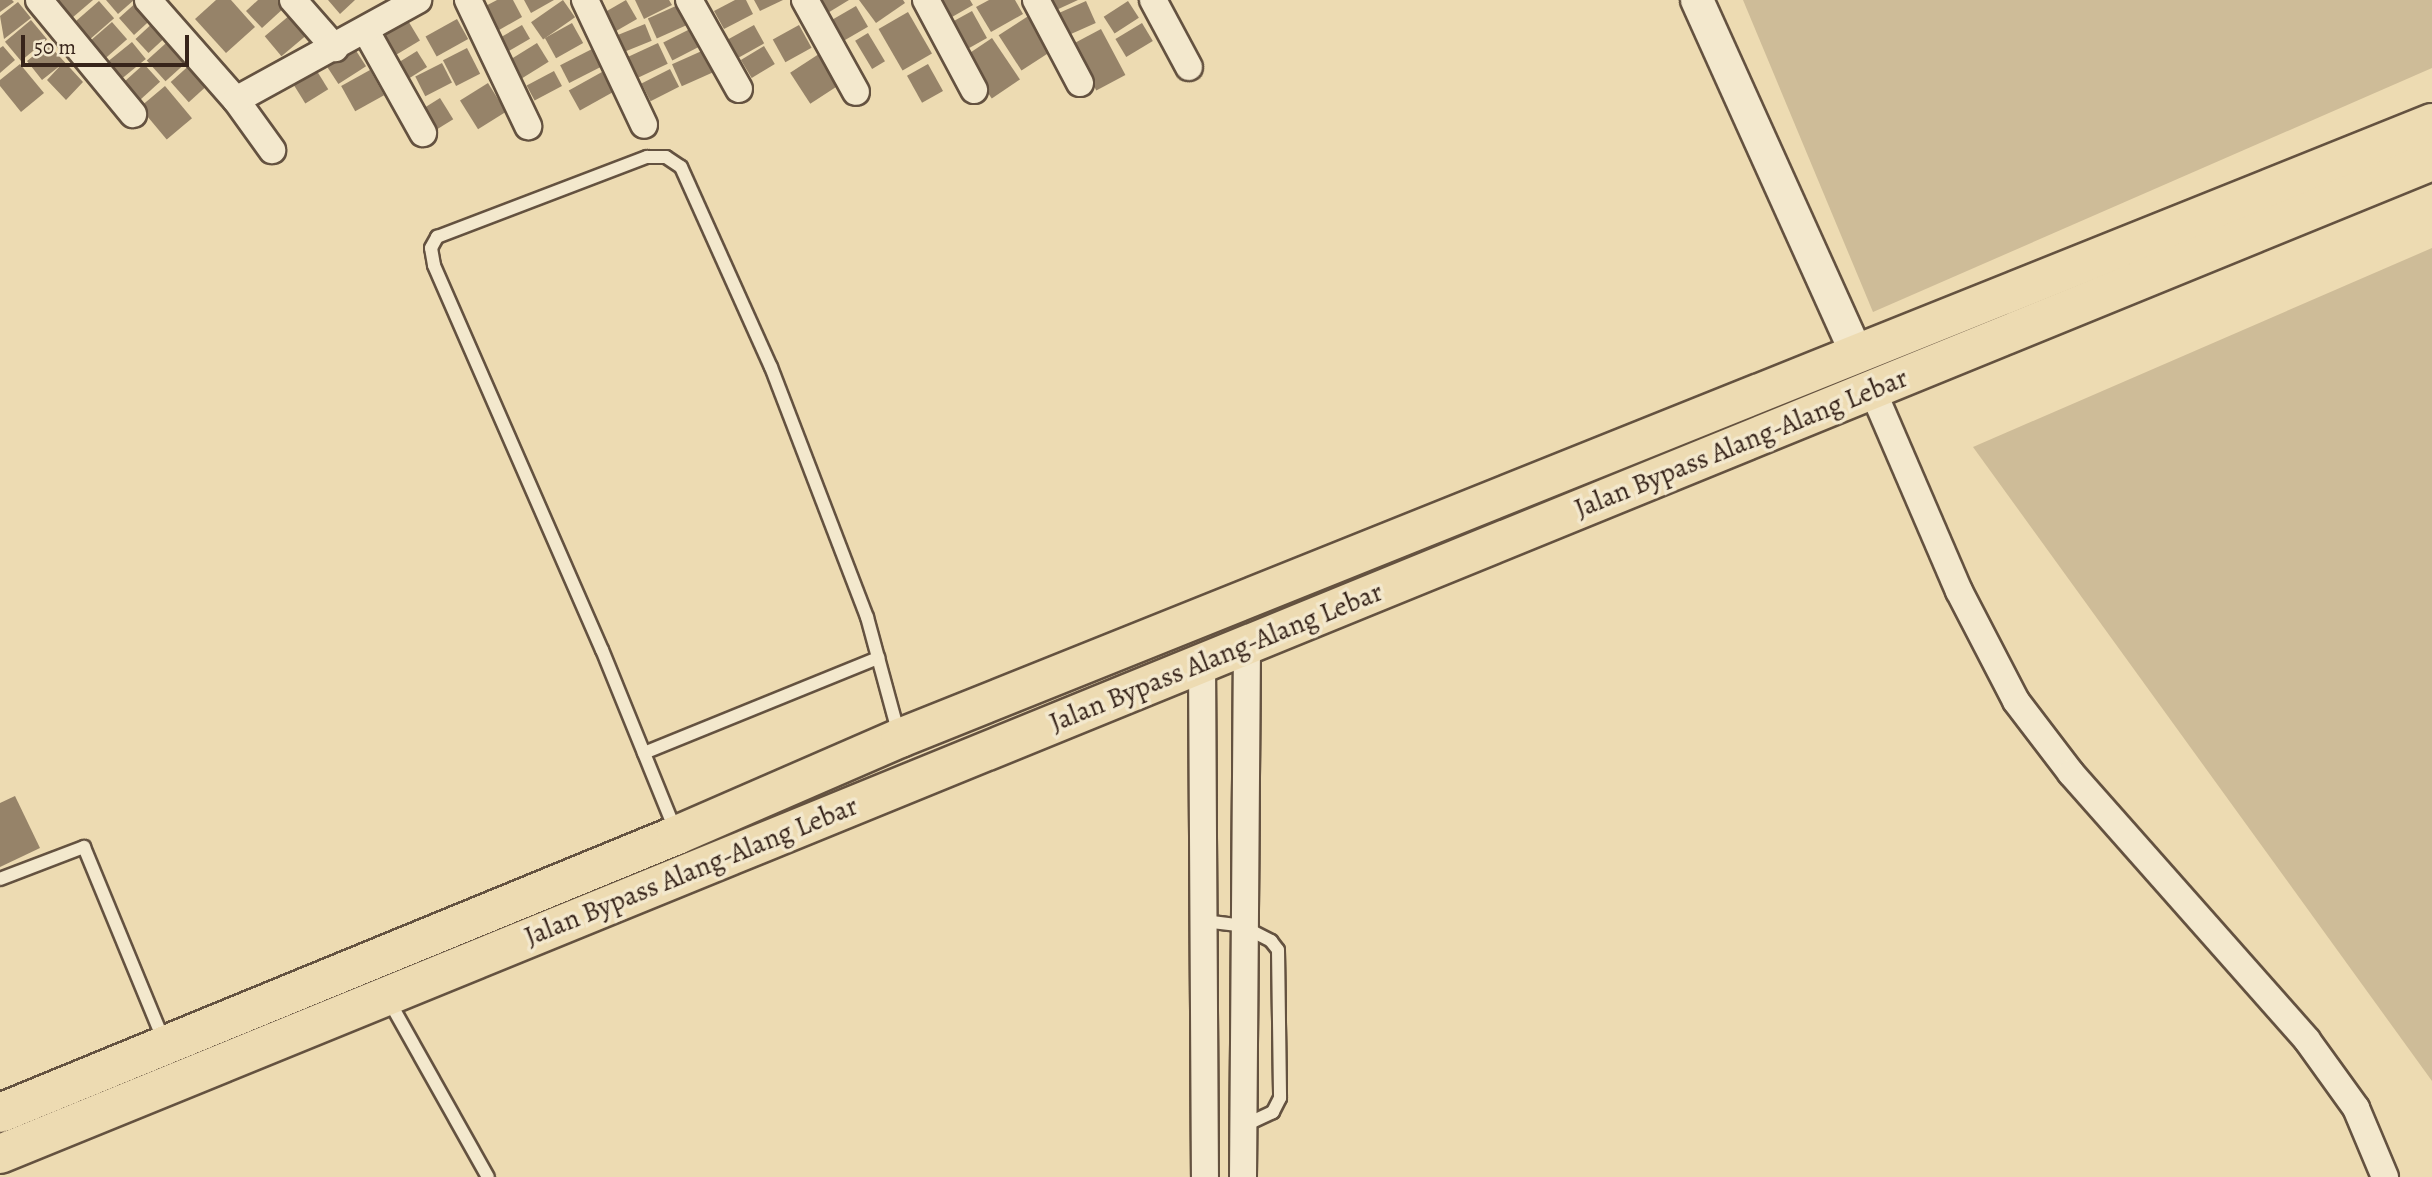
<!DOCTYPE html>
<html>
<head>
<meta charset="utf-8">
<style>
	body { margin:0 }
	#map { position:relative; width:2432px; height:1177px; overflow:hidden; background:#eddbb2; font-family:Alegreya,serif }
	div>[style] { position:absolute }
	.green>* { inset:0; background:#cebc98 }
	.building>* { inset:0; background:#968369; transform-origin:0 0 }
	.roads { filter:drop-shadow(2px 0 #645240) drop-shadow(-2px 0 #645240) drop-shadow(0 2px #645240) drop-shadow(0 -2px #645240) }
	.service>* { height:12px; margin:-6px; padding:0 6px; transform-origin:6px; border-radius:6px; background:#f3e8cd }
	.minor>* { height:26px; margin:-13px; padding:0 13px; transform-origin:13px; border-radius:13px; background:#f3e8cd }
	.tertiary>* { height:32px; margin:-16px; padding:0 16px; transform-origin:16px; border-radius:16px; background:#f3e8cd }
	.trunk>* { height:38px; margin:-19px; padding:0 19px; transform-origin:19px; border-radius:19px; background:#eddbb2 }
	span { translate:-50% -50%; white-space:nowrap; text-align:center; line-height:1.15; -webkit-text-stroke:7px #f3e8cd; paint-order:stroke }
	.street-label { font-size:28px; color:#37241a }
	.scale { position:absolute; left:21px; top:35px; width:168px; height:32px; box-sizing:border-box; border:4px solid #37241a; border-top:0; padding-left:9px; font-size:21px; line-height:24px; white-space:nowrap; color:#37241a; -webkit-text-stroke:5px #f3e8cd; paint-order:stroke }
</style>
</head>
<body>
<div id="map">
	<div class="green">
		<i style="clip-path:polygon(1743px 0,2432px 0,2432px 68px,1873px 312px)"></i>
		<i style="clip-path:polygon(2432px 248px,2432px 1081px,1973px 447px)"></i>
	</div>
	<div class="building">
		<i style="clip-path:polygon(0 0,12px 0,14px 2px,0 12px)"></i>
		<i style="clip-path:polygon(57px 0,93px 0,65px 24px,50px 6px)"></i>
		<i style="clip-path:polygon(106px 0,134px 0,118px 14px)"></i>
		<i style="clip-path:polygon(139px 0,157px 14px,134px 35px,119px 18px)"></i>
		<i style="clip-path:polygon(216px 0,231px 0,255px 27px,226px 53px,195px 19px)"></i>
		<i style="clip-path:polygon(258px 0,278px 0,285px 7px,262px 28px,246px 11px)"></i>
		<i style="clip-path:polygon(328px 0,355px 0,340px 14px)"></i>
		<i style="clip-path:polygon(497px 0,513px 0,522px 17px,492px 34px,478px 10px)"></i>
		<i style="clip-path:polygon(524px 0,554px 0,531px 13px)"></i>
		<i style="left:563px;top:0;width:21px;height:39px;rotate:55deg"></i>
		<i style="left:626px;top:0;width:22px;height:33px;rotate:60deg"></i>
		<i style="clip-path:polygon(635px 0,669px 0,672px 5px,644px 19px)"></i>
		<i style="clip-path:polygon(735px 0,746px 0,753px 14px,724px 29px,714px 11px)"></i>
		<i style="clip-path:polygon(754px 0,783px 0,760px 11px)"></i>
		<i style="clip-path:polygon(818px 0,849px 0,826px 14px)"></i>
		<i style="clip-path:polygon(859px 0,903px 0,905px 3px,876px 23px)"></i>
		<i style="clip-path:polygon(933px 0,970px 0,973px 5px,945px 21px)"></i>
		<i style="clip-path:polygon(989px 0,1015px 0,1023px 14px,991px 32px,976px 7px)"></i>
		<i style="clip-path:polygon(1046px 0,1078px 0,1052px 12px)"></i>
		<i style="left:99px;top:1px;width:23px;height:40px;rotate:49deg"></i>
		<i style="left:1086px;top:1px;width:24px;height:37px;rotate:66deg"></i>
		<i style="left:1128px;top:1px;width:20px;height:29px;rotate:57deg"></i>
		<i style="clip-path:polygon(18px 2px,31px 18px,4px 39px,0 16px)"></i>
		<i style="left:678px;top:5px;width:22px;height:33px;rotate:66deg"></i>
		<i style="left:856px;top:6px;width:24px;height:30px;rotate:60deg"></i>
		<i style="left:972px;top:11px;width:31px;height:29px;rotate:61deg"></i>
		<i style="left:908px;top:12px;width:48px;height:34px;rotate:60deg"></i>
		<i style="left:1033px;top:13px;width:42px;height:41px;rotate:57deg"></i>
		<i style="left:404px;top:14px;width:31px;height:36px;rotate:59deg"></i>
		<i style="left:290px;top:15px;width:26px;height:33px;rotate:50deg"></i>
		<i style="left:457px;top:19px;width:23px;height:36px;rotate:61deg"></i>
		<i style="left:31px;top:20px;width:25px;height:34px;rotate:50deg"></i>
		<i style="left:156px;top:20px;width:19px;height:28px;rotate:47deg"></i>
		<i style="left:112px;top:22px;width:23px;height:37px;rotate:49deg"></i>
		<i style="left:572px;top:23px;width:23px;height:31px;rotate:61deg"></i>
		<i style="left:1142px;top:23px;width:21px;height:31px;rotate:59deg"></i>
		<i style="left:645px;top:24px;width:18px;height:36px;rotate:68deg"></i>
		<i style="left:522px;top:25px;width:16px;height:31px;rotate:60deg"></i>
		<i style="left:754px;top:25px;width:21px;height:31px;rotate:61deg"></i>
		<i style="left:799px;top:25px;width:26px;height:30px;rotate:61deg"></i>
		<i style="left:690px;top:29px;width:20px;height:30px;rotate:63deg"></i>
		<i style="left:1101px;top:29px;width:52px;height:33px;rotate:62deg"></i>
		<i style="left:868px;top:33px;width:33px;height:15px;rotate:59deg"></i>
		<i style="left:175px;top:35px;width:28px;height:38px;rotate:48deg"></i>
		<i style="left:992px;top:38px;width:50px;height:34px;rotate:56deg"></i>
		<i style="left:132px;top:42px;width:22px;height:37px;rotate:51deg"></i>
		<i style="left:537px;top:43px;width:22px;height:37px;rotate:58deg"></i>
		<i style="left:658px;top:43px;width:23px;height:34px;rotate:65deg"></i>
		<i style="clip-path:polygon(48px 44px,83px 82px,66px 100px,47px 80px,61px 65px,42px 80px,27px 61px)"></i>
		<i style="clip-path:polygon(3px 46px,15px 60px,0 73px,0 48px)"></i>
		<i style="left:353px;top:46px;width:24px;height:33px;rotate:57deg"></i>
		<i style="left:764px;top:46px;width:21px;height:27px;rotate:59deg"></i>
		<i style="left:467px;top:48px;width:29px;height:27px;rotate:63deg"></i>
		<i style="left:594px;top:48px;width:20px;height:38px;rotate:63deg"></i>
		<i style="left:704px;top:50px;width:24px;height:35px;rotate:66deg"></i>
		<i style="left:417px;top:51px;width:19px;height:28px;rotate:58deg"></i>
		<i style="left:822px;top:52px;width:37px;height:38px;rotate:57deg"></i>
		<i style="left:193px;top:62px;width:27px;height:30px;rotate:48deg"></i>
		<i style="left:442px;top:63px;width:22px;height:30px;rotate:63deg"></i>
		<i style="clip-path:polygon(20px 64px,44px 93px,21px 112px,0 86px,0 80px)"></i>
		<i style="left:144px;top:64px;width:24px;height:30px;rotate:48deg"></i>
		<i style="left:928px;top:64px;width:31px;height:24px;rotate:61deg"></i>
		<i style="left:315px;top:68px;width:25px;height:27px;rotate:58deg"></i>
		<i style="left:670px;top:69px;width:20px;height:32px;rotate:63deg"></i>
		<i style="left:370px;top:70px;width:29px;height:33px;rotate:61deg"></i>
		<i style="left:554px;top:71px;width:17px;height:31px;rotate:62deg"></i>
		<i style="left:602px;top:72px;width:23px;height:38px;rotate:61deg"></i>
		<i style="left:488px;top:83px;width:34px;height:33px;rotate:58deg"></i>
		<i style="left:165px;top:86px;width:42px;height:33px;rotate:50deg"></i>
		<i style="left:440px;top:98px;width:25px;height:30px;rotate:58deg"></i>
		<i style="clip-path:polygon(15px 796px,40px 848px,0 867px,0 803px)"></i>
	</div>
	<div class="roads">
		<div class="service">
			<i style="left:644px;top:753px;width:253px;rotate:-22.1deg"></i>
			<i style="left:676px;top:832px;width:196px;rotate:-112.1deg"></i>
			<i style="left:602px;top:650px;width:420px;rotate:-113.6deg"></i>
			<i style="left:434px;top:265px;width:17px;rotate:-100deg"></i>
			<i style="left:431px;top:248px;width:13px;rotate:-61deg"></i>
			<i style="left:437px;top:237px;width:225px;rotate:-20.9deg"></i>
			<i style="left:647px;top:157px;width:19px"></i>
			<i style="left:666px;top:157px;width:18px;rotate:34deg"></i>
			<i style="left:681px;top:167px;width:219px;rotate:65.8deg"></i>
			<i style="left:771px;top:367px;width:268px;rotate:69deg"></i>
			<i style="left:867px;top:617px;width:122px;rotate:74.8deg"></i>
			<i style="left:0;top:879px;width:90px;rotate:-20.9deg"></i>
			<i style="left:84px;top:847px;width:210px;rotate:67.6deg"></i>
			<i style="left:1204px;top:921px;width:38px;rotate:7deg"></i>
			<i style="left:1242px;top:926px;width:33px;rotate:27deg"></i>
			<i style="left:1271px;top:941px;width:11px;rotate:52deg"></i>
			<i style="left:1278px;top:950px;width:148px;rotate:89.2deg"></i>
			<i style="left:1280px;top:1098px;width:16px;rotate:117deg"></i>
			<i style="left:1273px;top:1112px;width:33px;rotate:155deg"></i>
			<i style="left:388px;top:999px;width:204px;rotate:60.7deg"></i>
		</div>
		<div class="minor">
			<i style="left:39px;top:0;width:148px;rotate:50.5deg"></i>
			<i style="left:148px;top:0;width:133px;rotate:48.7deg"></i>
			<i style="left:236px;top:100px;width:62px;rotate:54.2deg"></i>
			<i style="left:293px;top:0;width:64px;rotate:48.8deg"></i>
			<i style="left:468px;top:0;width:140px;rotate:64.5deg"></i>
			<i style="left:585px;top:0;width:138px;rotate:64.7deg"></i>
			<i style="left:689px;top:0;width:102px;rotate:60.7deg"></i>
			<i style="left:805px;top:0;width:105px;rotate:61deg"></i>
			<i style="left:926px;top:0;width:102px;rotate:61.9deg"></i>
			<i style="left:1036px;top:0;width:94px;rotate:62.1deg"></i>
			<i style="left:1153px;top:0;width:76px;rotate:61.8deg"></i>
			<i style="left:366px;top:31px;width:117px;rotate:60.8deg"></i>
			<i style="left:236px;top:100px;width:208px;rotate:-28.8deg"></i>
			<i style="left:1872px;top:389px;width:220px;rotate:66.7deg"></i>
			<i style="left:1959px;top:591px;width:124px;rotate:62.6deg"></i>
			<i style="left:2016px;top:701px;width:91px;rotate:52.6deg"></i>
			<i style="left:2071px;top:773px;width:356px;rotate:48.5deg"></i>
			<i style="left:2307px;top:1040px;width:84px;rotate:54.2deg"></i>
			<i style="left:2356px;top:1108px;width:75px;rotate:67.2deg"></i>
			<i style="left:1202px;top:662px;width:515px;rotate:89.67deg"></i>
			<i style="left:1243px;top:1177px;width:533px;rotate:-89.57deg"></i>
		</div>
		<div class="tertiary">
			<i style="left:1697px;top:0;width:370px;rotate:65.7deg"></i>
		</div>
		<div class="trunk">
			<i style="left:0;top:1113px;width:732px;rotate:-22.32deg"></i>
			<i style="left:677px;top:835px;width:243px;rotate:-23.5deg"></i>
			<i style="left:900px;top:738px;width:1651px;rotate:-21.87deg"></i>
			<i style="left:0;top:1154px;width:2627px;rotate:-22.21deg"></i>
		</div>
	</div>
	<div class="street-label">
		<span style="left:1741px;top:443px;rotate:-22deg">Jalan Bypass Alang-Alang Lebar</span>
		<span style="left:1216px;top:657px;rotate:-22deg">Jalan Bypass Alang-Alang Lebar</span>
		<span style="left:691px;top:871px;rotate:-22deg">Jalan Bypass Alang-Alang Lebar</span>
	</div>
	<div class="scale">50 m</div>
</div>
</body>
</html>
